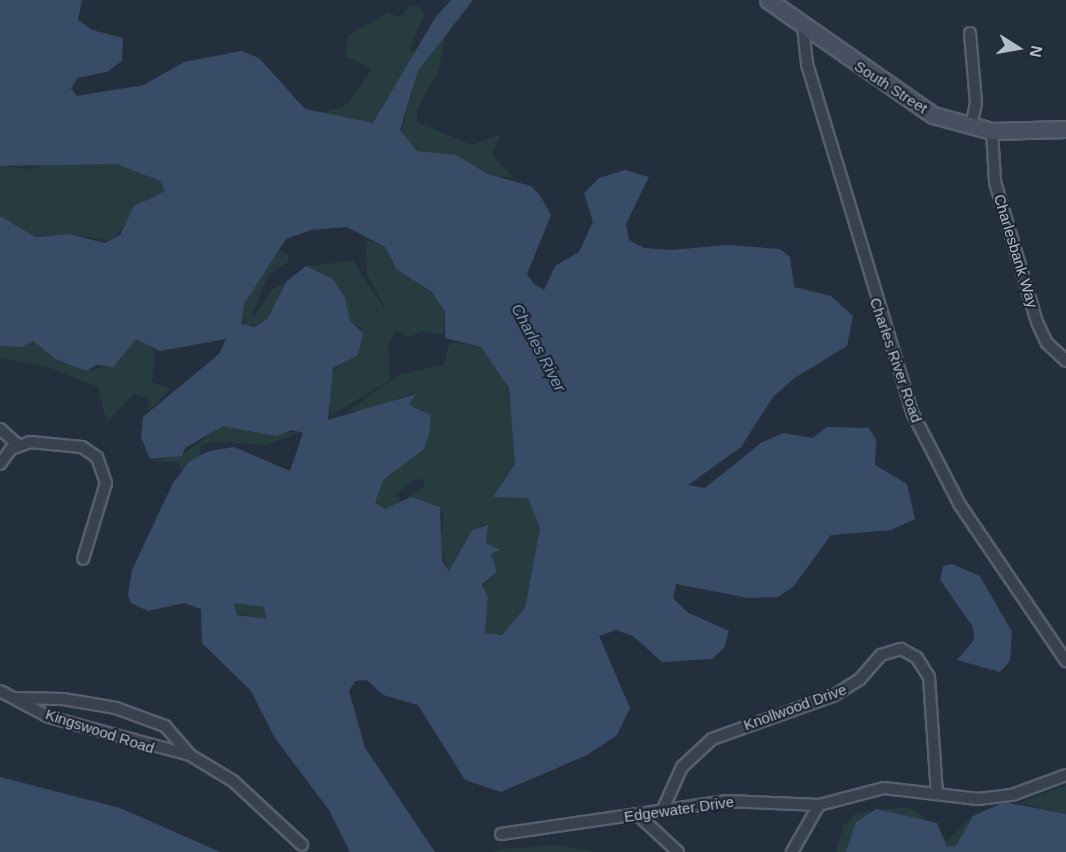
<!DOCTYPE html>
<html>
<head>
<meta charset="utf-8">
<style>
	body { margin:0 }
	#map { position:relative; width:1066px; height:852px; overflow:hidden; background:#242f3e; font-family:Helvetica,sans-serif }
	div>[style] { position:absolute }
	.green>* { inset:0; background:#263c3f }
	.water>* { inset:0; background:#394c67 }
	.roads { filter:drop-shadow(2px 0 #565f6c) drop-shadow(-2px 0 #565f6c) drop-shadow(0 2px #565f6c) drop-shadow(0 -2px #565f6c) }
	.minor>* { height:10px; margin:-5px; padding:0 5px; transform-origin:5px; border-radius:5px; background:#38414e }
	.secondary>* { height:15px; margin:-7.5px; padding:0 7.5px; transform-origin:7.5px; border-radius:7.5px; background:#465061 }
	span { translate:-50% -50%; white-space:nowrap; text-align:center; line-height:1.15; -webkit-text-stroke:4.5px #1d2633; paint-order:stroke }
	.street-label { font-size:15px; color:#b4bcc9 }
	.water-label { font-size:16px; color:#7c92b1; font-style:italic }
	.north { position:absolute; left:988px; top:18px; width:60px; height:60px; -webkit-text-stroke:4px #1d2633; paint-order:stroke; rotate:101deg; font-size:16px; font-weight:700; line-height:24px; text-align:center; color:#b4bcc9 }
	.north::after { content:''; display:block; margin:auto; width:21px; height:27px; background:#b4bcc9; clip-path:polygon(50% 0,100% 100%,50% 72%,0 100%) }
</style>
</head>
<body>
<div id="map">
	<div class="green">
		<i style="clip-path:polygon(410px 6px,420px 7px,424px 14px,410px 50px,415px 52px,379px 119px,369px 123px,320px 114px,348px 104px,372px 69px,345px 56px,348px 35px,388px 13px,400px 17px)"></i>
		<i style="clip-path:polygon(445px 35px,439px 70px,417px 109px,417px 122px,471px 145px,500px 135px,492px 156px,514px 178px,488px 174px,464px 160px,417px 151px,401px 134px,418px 71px)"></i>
		<i style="clip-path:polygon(57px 161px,117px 164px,160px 181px,165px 191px,141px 202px,112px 241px,69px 234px,30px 236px,0 216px,0 166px,32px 169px)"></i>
		<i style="clip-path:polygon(366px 240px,385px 247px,394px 267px,432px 292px,445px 312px,443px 335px,426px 331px,408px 337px,396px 331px,388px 346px,390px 380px,330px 416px,330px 375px,359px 346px,362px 329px,350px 321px,345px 297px,333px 279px,306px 266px,353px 261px,389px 316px,367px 274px)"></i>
		<i style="clip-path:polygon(278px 249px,289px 256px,288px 262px,268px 275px,251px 319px,273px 289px,287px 281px,267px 319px,247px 327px,240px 319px,244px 304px)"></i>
		<i style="clip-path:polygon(141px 339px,155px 351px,152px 382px,170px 389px,149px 411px,148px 398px,134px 394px,107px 422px,98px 387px,48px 367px,0 358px,0 346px,22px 347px,33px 341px,84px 371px,117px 365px,132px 341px)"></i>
		<i style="clip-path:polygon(450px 342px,481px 347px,504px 376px,516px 429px,515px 462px,500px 491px,504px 497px,528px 498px,540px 528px,525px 608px,510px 630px,494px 636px,485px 633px,488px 598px,482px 587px,495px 574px,491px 554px,498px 553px,486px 543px,485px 524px,472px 530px,449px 571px,440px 547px,444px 515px,437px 505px,407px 497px,422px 489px,425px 480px,415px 479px,396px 494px,401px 500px,395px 506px,385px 509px,375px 503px,383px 479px,425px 446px,428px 422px,422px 410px,409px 406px,415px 392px,366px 411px,348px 411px,401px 374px,444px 365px)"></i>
		<i style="clip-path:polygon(223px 425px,273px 435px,282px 432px,301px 432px,266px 445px,211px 441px,199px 447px,201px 453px,183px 471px,177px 462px,154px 461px,183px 454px)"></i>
		<i style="clip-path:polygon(239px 601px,264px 607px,266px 619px,234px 613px,231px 607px)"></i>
		<i style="clip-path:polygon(1066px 785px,1066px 852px,836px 852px,843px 827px,856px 813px,904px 807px,917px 811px,947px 841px,971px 817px,985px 813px,1061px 813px,1020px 803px)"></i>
		<i style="clip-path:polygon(558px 845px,595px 852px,492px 852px,503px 849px)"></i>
	</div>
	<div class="water">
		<i style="clip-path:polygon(evenodd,0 0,82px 0,78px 20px,92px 30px,123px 38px,122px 61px,107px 72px,77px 78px,71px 89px,77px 96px,144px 85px,184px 62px,241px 51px,259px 58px,305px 109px,373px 123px,435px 18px,451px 0,473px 0,418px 71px,400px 130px,417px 151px,456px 155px,488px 174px,531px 186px,541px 197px,551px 215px,527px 274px,534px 284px,544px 290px,555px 266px,579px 252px,593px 222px,584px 193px,599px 178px,625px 170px,649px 177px,626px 224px,629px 240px,644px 248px,672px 250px,726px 245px,780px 249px,790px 257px,794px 287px,831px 296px,853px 316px,847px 346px,793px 379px,773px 397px,741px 447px,688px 485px,705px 488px,761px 443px,783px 433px,813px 438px,827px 427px,869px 428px,876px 440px,875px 465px,907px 484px,915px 519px,891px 530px,831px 535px,793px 587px,778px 597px,748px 598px,676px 584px,673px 598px,687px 612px,729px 631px,724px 648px,712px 659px,662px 662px,633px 636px,616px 630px,599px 636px,630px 708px,617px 735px,587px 755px,501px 792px,465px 780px,418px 705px,383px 695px,367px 680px,355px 681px,349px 691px,365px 748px,435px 852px,350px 852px,329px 810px,275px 738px,251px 691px,202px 643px,201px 609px,184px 603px,148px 611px,131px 603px,128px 595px,132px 570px,173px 483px,190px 461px,209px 451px,234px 447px,290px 471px,303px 433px,292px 430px,276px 436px,223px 426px,185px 448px,182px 456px,150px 459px,141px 437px,143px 417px,219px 354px,226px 339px,160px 351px,136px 339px,114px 367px,96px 365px,86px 371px,56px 359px,33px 341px,22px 347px,0 346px,0 216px,35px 237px,69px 234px,105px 243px,120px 235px,134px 206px,165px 191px,160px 181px,117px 164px,0 166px,0 0,347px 227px,385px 247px,396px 269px,432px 292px,445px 312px,445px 338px,481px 347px,509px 388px,515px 464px,493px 497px,528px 498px,540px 528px,525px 608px,502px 635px,485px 633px,488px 598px,482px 584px,497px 572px,491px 554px,500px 550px,486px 543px,488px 525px,472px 530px,449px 571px,442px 561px,440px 507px,411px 497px,385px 509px,375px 503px,383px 480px,424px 449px,429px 434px,431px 415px,409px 405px,416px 394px,328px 420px,333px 368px,358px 355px,363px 333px,350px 321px,345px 297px,333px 279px,306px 266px,287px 281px,267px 319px,254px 327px,241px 324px,244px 304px,286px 239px,311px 230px,347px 227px,0 0,234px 603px,264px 607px,266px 619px,237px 615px,234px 603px)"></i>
		<i style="clip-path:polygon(952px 564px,980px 576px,1012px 632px,1010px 661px,1000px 672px,957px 660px,974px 640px,973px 627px,940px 580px,943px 566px)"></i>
		<i style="clip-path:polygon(0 777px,120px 808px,220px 852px,0 852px)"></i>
		<i style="clip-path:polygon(1004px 802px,1066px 814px,1066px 852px,846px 852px,856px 822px,876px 809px,937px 823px,947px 847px,956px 846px,973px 816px)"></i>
	</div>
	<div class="roads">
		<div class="minor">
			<i style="left:803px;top:26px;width:38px;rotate:84deg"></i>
			<i style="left:807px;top:64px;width:366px;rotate:73.2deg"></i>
			<i style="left:913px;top:414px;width:102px;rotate:62.7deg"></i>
			<i style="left:960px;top:505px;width:189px;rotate:55.8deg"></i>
			<i style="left:970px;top:33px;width:70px;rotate:85.1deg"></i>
			<i style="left:976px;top:103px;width:25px;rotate:102deg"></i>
			<i style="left:992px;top:131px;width:51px;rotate:86.6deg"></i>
			<i style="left:995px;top:182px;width:146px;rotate:73.3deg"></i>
			<i style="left:1037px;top:322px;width:23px;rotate:65deg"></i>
			<i style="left:1047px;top:343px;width:26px;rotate:43deg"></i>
			<i style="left:0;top:429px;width:24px;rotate:42deg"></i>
			<i style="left:0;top:464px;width:19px;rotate:-54deg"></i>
			<i style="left:11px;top:449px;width:20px;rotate:-20deg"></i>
			<i style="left:30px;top:442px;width:52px;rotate:5.5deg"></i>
			<i style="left:82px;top:447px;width:18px;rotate:34deg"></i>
			<i style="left:97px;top:457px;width:28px;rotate:71deg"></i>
			<i style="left:106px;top:483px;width:79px;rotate:106.8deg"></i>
			<i style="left:0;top:691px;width:55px;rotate:28deg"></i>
			<i style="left:49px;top:717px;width:146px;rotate:15.1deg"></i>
			<i style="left:190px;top:755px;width:50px;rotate:31.2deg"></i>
			<i style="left:233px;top:781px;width:94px;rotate:42.8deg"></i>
			<i style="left:14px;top:698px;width:49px;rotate:1.2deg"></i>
			<i style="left:63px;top:699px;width:54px;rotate:9.6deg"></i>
			<i style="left:116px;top:708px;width:52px;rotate:20.2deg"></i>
			<i style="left:165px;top:726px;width:38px;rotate:49deg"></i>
			<i style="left:663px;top:809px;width:46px;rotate:-65.7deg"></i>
			<i style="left:682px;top:767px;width:41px;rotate:-43deg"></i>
			<i style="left:712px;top:739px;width:128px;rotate:-19.6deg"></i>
			<i style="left:833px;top:696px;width:32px;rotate:-32deg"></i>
			<i style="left:860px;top:679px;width:32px;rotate:-49deg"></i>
			<i style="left:881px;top:655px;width:21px;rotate:-17deg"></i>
			<i style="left:901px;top:649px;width:18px;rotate:29deg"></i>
			<i style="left:917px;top:658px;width:22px;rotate:58deg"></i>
			<i style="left:929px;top:677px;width:117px;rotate:86.1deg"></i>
			<i style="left:637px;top:814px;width:56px;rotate:42.8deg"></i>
			<i style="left:501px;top:834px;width:227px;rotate:-8.3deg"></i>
			<i style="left:726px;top:801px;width:93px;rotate:2.5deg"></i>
			<i style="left:819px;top:805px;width:67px;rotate:-14.7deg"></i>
			<i style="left:884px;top:788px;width:95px;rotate:6.7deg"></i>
			<i style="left:978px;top:799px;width:34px;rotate:-7deg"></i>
			<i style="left:1012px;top:795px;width:58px;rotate:-20.3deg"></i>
			<i style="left:792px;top:852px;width:54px;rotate:-60.1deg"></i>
		</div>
		<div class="secondary">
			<i style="left:768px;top:0;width:201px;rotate:34.9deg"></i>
			<i style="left:933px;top:115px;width:61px;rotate:15.2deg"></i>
			<i style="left:992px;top:131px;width:74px;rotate:-1.5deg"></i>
		</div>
	</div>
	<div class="street-label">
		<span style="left:891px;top:87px;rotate:33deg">South Street</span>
		<span style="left:1016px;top:251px;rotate:73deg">Charlesbank Way</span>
		<span style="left:896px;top:360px;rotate:71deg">Charles River Road</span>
		<span style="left:795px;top:707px;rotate:-20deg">Knollwood Drive</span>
		<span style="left:100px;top:731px;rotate:18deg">Kingswood Road</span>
		<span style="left:679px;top:809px;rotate:-8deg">Edgewater Drive</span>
	</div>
	<div class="water-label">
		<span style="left:538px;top:348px;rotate:62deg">Charles River</span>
	</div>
	<div class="north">N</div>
</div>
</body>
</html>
